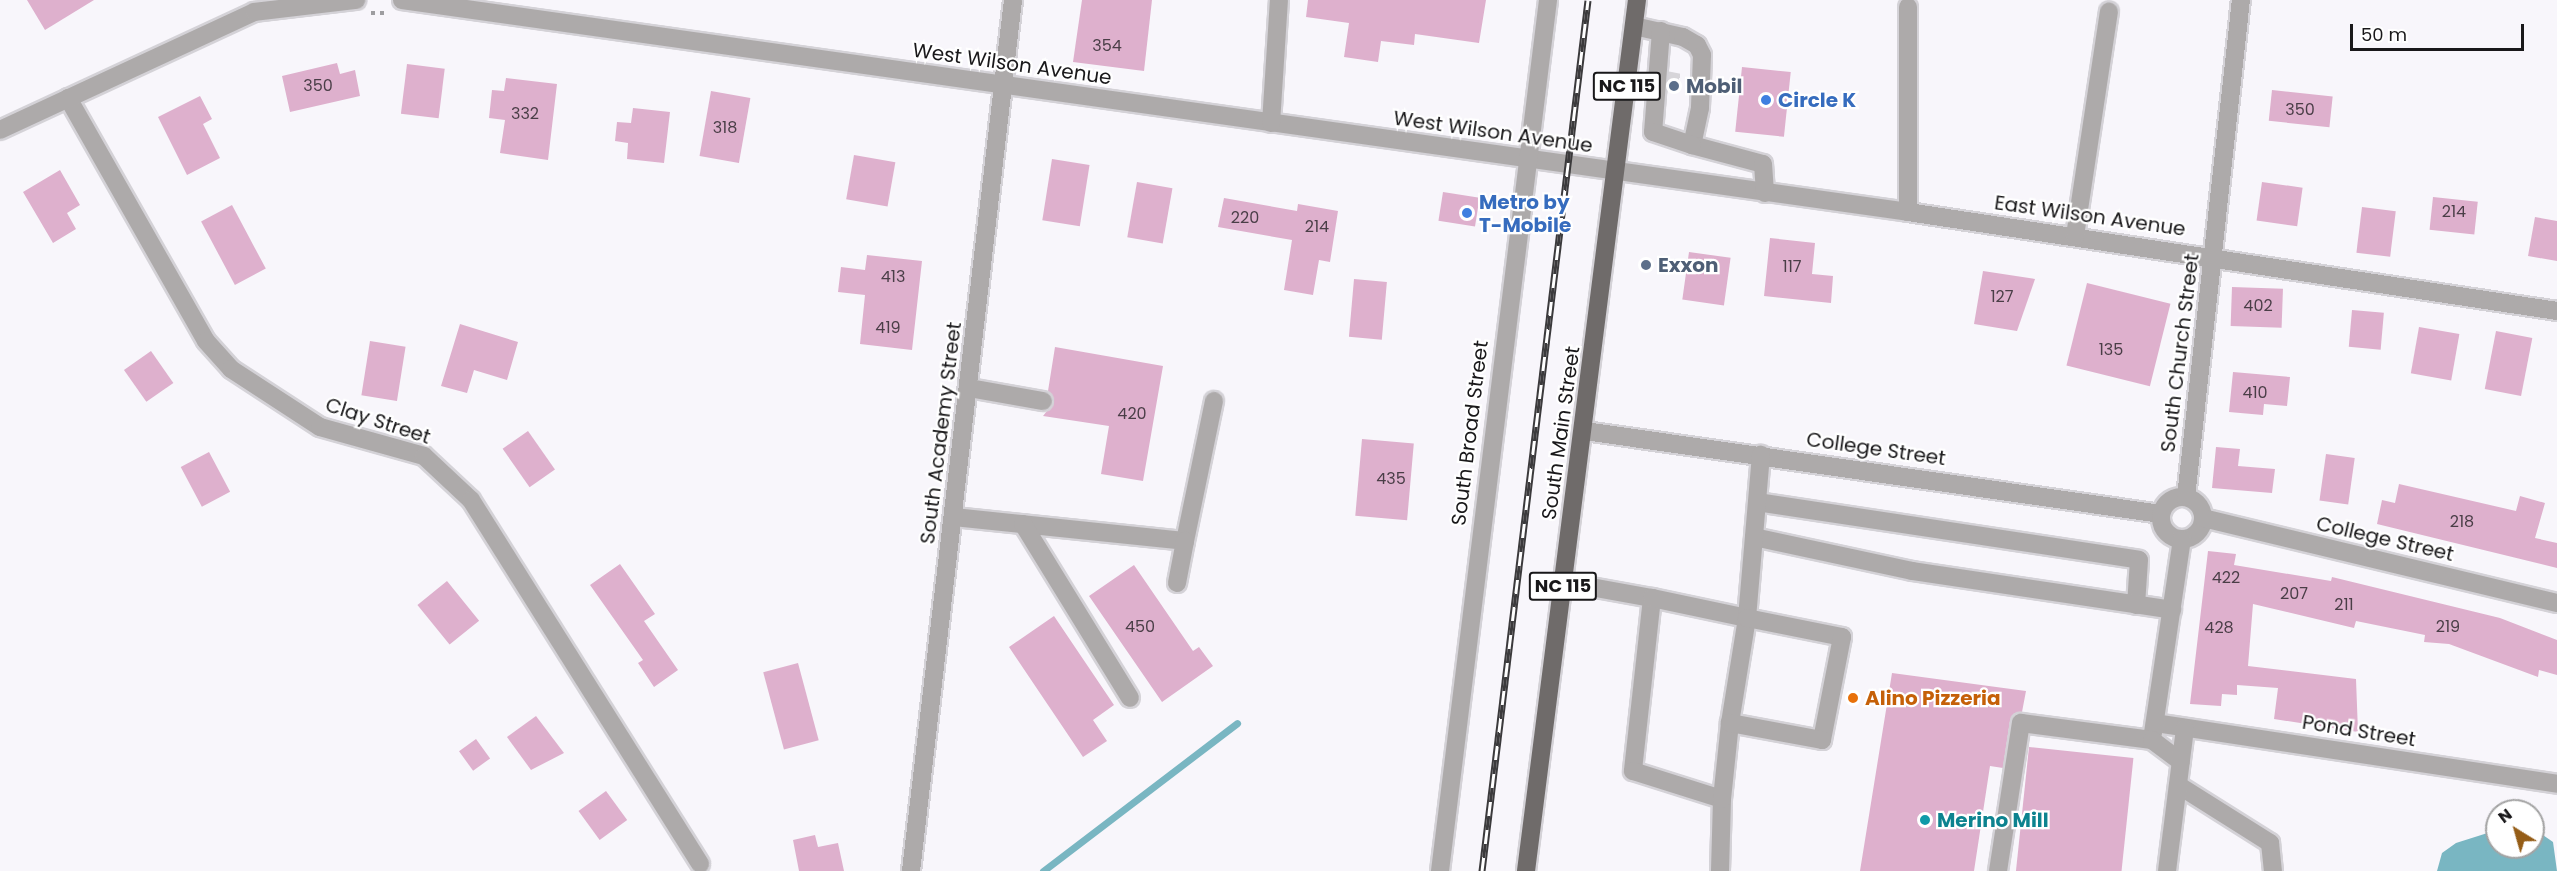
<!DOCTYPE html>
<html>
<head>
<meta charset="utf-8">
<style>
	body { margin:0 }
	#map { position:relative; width:2557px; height:871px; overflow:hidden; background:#f8f6fb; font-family:Poppins,sans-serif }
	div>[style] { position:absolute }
	.water>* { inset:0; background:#79b6c2 }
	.stream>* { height:7px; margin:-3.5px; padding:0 3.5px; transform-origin:3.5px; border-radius:3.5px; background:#79b6c2 }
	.building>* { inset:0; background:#deb0cd; transform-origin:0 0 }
	.minor-tunnel>* { height:18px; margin-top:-9px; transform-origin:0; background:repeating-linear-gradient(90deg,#d7d5d9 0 18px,transparent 0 27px) }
	.path>* { height:4px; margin-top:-2px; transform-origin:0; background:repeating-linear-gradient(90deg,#9e9da0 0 4.5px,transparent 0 9px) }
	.roads { filter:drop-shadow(2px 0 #d4d2d7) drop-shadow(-2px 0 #d4d2d7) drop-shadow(0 2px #d4d2d7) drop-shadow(0 -2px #d4d2d7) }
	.minor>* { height:18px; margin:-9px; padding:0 9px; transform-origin:9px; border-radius:9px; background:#adaaaa }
	.minor>.ring { margin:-9px; padding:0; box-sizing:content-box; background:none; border:18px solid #adaaaa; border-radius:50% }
	.major>* { height:18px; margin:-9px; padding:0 9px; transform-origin:9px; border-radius:9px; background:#6f6b6a }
	.rail>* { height:7px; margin-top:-3.5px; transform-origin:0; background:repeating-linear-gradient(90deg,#fff 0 14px,#3b3a3c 0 28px); box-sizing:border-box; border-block:2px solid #3b3a3c }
	.dots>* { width:16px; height:16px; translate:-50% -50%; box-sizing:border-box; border:3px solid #fff; border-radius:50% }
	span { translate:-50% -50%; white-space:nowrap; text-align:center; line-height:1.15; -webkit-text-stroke:4.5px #fff; paint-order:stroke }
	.number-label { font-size:16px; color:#4a3e47 }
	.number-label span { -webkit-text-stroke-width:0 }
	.shield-label span { padding:2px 4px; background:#fff; border:2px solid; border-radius:4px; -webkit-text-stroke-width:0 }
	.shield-label { font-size:18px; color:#19181a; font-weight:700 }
	.street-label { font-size:20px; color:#19181a }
	.service-label { font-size:20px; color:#4e5e75; font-weight:700 }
	.left { translate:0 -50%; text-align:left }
	.shop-label { font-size:20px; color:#366cbe; font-weight:700 }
	.food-label { font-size:20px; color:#c56008; font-weight:700 }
	.culture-label { font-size:20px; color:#0d838f; font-weight:700 }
	.north { position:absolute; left:2485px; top:799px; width:60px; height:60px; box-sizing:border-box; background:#fff; border:2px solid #a3a3a3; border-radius:50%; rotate:323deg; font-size:16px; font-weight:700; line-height:24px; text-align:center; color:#19181a }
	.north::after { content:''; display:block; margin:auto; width:21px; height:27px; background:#955d17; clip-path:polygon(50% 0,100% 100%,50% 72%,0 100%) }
	.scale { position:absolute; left:2350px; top:24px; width:174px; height:27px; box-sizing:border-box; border:3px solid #19181a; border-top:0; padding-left:8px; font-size:18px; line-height:21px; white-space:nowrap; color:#19181a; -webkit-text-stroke:4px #fff; paint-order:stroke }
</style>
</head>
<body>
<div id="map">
	<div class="water">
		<i style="clip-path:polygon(2533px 828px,2553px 842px,2557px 871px,2437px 871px,2442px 853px,2456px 843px,2497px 830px,2497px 847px,2533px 847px)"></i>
	</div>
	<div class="stream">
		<i style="left:1043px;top:871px;width:244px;rotate:-37.3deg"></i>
	</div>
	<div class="building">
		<i style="clip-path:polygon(27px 0,94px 0,45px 30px)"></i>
		<i style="clip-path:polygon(1082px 0,1152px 0,1144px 71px,1073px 62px)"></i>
		<i style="clip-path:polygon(1308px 0,1486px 0,1479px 43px,1415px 34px,1414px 45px,1381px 41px,1378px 62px,1344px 57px,1349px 23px,1306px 17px)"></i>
		<i style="clip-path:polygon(337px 63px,340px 74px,355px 70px,360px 96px,290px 112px,282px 76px)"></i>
		<i style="left:407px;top:64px;width:38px;height:50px;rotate:7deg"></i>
		<i style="left:1742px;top:67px;width:49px;height:65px;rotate:6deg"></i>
		<i style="clip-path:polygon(506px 78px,557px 84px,548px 160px,500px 153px,505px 120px,489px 118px,492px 90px,504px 91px)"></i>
		<i style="left:2272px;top:90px;width:61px;height:31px;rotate:6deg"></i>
		<i style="left:711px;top:91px;width:40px;height:66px;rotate:10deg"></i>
		<i style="clip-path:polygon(200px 96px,212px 119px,203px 124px,220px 158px,187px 175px,158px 117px)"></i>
		<i style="clip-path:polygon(633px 108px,670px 112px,664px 163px,627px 159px,628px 143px,615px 141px,617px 122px,631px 123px)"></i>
		<i style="left:854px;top:155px;width:42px;height:45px;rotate:10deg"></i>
		<i style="left:1052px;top:159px;width:38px;height:62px;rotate:9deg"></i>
		<i style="clip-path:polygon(60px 170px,80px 205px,67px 213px,76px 229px,53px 243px,23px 192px)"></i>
		<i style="left:1137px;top:182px;width:36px;height:56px;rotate:10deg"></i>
		<i style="left:2262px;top:182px;width:41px;height:39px;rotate:8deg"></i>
		<i style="left:1443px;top:192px;width:37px;height:29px;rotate:9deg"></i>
		<i style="left:2433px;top:197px;width:45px;height:33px;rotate:6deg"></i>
		<i style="clip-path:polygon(1224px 198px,1297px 211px,1298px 204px,1338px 211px,1330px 262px,1319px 260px,1313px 295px,1284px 290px,1292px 240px,1218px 227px)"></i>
		<i style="left:232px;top:205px;width:72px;height:35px;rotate:62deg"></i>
		<i style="left:2362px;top:207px;width:34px;height:46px;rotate:7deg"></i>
		<i style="clip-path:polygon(2535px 217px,2557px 221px,2557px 261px,2528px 256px)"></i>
		<i style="clip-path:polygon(1770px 238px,1815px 243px,1812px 274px,1833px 276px,1831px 303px,1764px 296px)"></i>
		<i style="left:1689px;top:252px;width:42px;height:48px;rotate:8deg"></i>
		<i style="clip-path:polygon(867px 255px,922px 261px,912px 350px,860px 344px,865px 295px,838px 292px,841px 267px,865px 270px)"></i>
		<i style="clip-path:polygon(1983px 271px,2035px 279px,2017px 331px,1974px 324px)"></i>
		<i style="left:1354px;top:279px;width:33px;height:58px;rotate:5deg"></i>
		<i style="left:2087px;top:283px;width:86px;height:85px;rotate:14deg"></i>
		<i style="left:2232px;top:287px;width:51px;height:39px;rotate:2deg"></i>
		<i style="left:2352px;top:310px;width:32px;height:37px;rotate:5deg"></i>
		<i style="clip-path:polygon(460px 324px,518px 342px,507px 380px,474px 370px,467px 393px,441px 386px)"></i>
		<i style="left:2419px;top:327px;width:41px;height:47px;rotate:10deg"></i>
		<i style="left:2496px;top:331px;width:37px;height:59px;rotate:11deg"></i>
		<i style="left:370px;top:341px;width:36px;height:55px;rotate:9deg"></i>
		<i style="clip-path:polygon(1055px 347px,1163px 366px,1143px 481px,1101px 474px,1109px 426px,1043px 416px,1054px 402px,1048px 391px)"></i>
		<i style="left:151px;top:351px;width:39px;height:33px;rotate:55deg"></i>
		<i style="clip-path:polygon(2233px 372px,2290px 377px,2287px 406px,2264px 404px,2263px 415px,2229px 412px)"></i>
		<i style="left:528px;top:431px;width:47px;height:31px;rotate:55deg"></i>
		<i style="left:1362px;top:439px;width:52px;height:77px;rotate:5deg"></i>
		<i style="clip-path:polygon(2216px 447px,2240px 449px,2238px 466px,2275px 469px,2272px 493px,2212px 488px)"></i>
		<i style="left:209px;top:452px;width:45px;height:32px;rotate:62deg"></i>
		<i style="left:2326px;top:454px;width:29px;height:47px;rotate:8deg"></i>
		<i style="clip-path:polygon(2399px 484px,2516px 511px,2520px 496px,2545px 503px,2535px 538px,2557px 543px,2557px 568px,2377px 524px,2382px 500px,2395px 503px)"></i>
		<i style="clip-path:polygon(2208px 551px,2236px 554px,2234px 565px,2331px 581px,2332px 577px,2500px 618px,2557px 640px,2557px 675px,2539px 670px,2538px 677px,2449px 644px,2424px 642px,2425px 635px,2356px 621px,2354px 628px,2253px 604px,2248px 666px,2356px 679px,2358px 732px,2274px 719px,2278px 688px,2237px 685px,2237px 695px,2222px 694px,2221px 706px,2190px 704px)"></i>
		<i style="clip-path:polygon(620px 564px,655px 614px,644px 621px,678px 670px,654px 687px,638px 663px,643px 660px,590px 585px)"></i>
		<i style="clip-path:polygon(1134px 565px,1193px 651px,1199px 647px,1213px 666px,1162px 702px,1089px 596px)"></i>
		<i style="left:447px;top:581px;width:51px;height:38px;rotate:51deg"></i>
		<i style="clip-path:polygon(1054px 616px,1114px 705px,1093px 720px,1107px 741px,1083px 757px,1009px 647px)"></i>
		<i style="left:798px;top:663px;width:80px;height:36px;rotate:75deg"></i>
		<i style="clip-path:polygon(1892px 673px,2026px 691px,2022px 712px,2010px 721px,2003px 768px,1990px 766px,1974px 871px,1860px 871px)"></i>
		<i style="clip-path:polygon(536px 716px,564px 753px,531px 770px,507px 737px)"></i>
		<i style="left:476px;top:739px;width:24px;height:21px;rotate:54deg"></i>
		<i style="left:2029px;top:747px;width:105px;height:125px;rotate:6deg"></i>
		<i style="left:606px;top:791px;width:36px;height:34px;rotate:54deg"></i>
		<i style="clip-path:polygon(815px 835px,818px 847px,838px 843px,844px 871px,799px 871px,793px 840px)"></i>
	</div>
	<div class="minor-tunnel">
		<i style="left:1661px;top:79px;width:26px;rotate:11deg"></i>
	</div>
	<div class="path">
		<i style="left:371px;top:13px;width:17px"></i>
	</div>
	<div class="roads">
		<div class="minor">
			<i style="left:402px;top:0;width:1521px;rotate:8.01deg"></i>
			<i style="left:1908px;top:212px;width:657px;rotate:8.67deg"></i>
			<i style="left:1908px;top:7px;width:205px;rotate:90deg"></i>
			<i style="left:1634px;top:26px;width:50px;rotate:12.7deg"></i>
			<i style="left:1683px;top:37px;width:16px;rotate:30deg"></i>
			<i style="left:1697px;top:45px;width:11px;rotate:63deg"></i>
			<i style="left:1702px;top:55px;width:53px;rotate:92.2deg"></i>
			<i style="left:1700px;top:108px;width:38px;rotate:102deg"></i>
			<i style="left:1692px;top:145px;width:73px;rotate:15deg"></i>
			<i style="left:1763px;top:164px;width:29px;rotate:86deg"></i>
			<i style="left:1661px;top:31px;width:101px;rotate:94.5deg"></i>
			<i style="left:1653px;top:132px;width:41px;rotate:18.4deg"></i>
			<i style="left:68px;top:98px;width:279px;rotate:60.4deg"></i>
			<i style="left:206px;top:341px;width:38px;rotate:48deg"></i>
			<i style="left:231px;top:369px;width:106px;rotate:33.1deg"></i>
			<i style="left:320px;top:427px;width:108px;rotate:15.6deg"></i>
			<i style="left:424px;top:456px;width:64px;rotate:43.1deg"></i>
			<i style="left:471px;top:500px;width:430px;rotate:57.8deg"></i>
			<i style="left:1271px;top:123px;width:123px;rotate:-86.3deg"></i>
			<i style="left:0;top:130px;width:280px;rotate:-24.9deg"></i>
			<i style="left:254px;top:12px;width:103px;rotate:-6.7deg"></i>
			<i style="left:2075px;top:236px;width:227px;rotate:-81.4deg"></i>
			<i style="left:969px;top:388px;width:75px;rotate:10deg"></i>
			<i style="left:1585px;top:431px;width:582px;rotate:8.2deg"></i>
			<i class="ring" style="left:2161px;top:497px;width:24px;height:24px"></i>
			<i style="left:2186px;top:497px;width:500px;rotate:-83.69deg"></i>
			<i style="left:1757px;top:502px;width:386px;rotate:8.6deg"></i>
			<i style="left:2139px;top:560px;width:45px;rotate:93.8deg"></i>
			<i style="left:953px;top:517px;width:233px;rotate:5.9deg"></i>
			<i style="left:1185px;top:541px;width:143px;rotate:-78.3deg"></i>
			<i style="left:2203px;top:518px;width:364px;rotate:13.5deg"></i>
			<i style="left:1023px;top:524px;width:204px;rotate:58.4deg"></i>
			<i style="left:1754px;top:537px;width:162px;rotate:12.1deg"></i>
			<i style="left:1912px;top:571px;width:263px;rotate:8.5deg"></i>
			<i style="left:1563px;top:582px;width:90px;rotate:10.2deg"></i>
			<i style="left:1652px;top:598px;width:174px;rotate:96.3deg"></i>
			<i style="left:1633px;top:771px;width:93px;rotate:17.5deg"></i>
			<i style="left:1722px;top:799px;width:72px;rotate:91.6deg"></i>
			<i style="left:1177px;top:583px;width:43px;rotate:-79.2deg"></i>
			<i style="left:1652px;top:598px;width:97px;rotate:11.9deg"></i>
			<i style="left:1747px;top:618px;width:164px;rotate:-85.1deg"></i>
			<i style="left:2155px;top:723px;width:407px;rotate:8.6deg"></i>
			<i style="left:2153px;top:733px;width:196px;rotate:-81.5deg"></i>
			<i style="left:2178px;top:785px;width:109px;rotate:32.2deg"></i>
			<i style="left:2270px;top:843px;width:28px;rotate:84deg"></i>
			<i style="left:1722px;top:799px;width:76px;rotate:-84deg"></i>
			<i style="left:1730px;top:723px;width:106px;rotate:-80.8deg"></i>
			<i style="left:1747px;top:618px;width:97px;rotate:11.3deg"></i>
			<i style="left:1842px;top:637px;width:105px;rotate:101deg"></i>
			<i style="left:1822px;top:740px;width:94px;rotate:-169.5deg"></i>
			<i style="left:911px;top:871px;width:877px;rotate:-83.32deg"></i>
			<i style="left:1440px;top:871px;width:878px;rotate:-82.93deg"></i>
			<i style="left:1998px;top:871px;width:150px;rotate:-81.2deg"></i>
			<i style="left:2021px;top:723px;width:132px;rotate:7.4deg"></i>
			<i style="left:2152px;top:740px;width:36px;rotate:37deg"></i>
			<i style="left:2167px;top:871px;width:144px;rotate:-82.8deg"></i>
		</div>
		<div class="major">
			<i style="left:1526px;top:871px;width:878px;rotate:-82.74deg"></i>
		</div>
	</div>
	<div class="rail">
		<i style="left:1482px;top:871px;width:877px;rotate:-83.06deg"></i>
	</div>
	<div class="dots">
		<i style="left:1674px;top:86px;background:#5c6f8a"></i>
		<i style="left:1766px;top:100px;background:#3f7fe0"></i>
		<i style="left:1467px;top:213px;background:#3f7fe0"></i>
		<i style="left:1646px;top:265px;background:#5c6f8a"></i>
		<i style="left:1853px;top:698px;background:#e8710a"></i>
		<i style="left:1925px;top:820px;background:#0f9aa8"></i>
	</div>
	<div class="number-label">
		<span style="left:1107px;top:46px">354</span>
		<span style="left:318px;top:86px">350</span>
		<span style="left:2300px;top:110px">350</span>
		<span style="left:525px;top:114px">332</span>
		<span style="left:725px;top:128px">318</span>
		<span style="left:2454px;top:212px">214</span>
		<span style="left:1245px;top:218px">220</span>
		<span style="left:1317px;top:227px">214</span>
		<span style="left:1792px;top:267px">117</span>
		<span style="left:893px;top:277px">413</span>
		<span style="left:2002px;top:297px">127</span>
		<span style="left:2258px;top:306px">402</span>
		<span style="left:888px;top:328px">419</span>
		<span style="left:2111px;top:350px">135</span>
		<span style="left:2255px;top:393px">410</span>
		<span style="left:1132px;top:414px">420</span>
		<span style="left:1391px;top:479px">435</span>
		<span style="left:2462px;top:522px">218</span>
		<span style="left:2226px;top:578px">422</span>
		<span style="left:2294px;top:594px">207</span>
		<span style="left:2344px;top:605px">211</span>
		<span style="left:1140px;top:627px">450</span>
		<span style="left:2448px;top:627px">219</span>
		<span style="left:2219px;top:628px">428</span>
	</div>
	<div class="shield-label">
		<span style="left:1627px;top:86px">NC 115</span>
		<span style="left:1563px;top:586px">NC 115</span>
	</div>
	<div class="street-label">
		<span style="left:1012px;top:64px;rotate:8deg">West Wilson Avenue</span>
		<span style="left:1493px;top:132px;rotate:8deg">West Wilson Avenue</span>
		<span style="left:2090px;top:216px;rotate:8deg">East Wilson Avenue</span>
		<span style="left:2180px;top:353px;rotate:-83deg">South Church Street</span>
		<span style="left:378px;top:421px;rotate:18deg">Clay Street</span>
		<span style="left:941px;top:433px;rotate:-83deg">South Academy Street</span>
		<span style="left:1470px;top:433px;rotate:-83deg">South Broad Street</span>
		<span style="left:1561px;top:433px;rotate:-82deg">South Main Street</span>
		<span style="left:1876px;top:449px;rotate:8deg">College Street</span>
		<span style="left:2385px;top:539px;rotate:13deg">College Street</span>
		<span style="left:2359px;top:731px;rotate:9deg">Pond Street</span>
	</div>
	<div class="service-label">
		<span class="left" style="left:1686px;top:86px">Mobil</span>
		<span class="left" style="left:1658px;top:265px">Exxon</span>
	</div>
	<div class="shop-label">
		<span class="left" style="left:1778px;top:100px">Circle K</span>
		<span class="left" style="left:1479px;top:214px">Metro by<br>T-Mobile</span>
	</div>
	<div class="food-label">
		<span class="left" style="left:1865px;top:698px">Alino Pizzeria</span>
	</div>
	<div class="culture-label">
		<span class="left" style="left:1937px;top:820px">Merino Mill</span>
	</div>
	<div class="north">N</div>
	<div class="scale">50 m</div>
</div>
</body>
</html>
